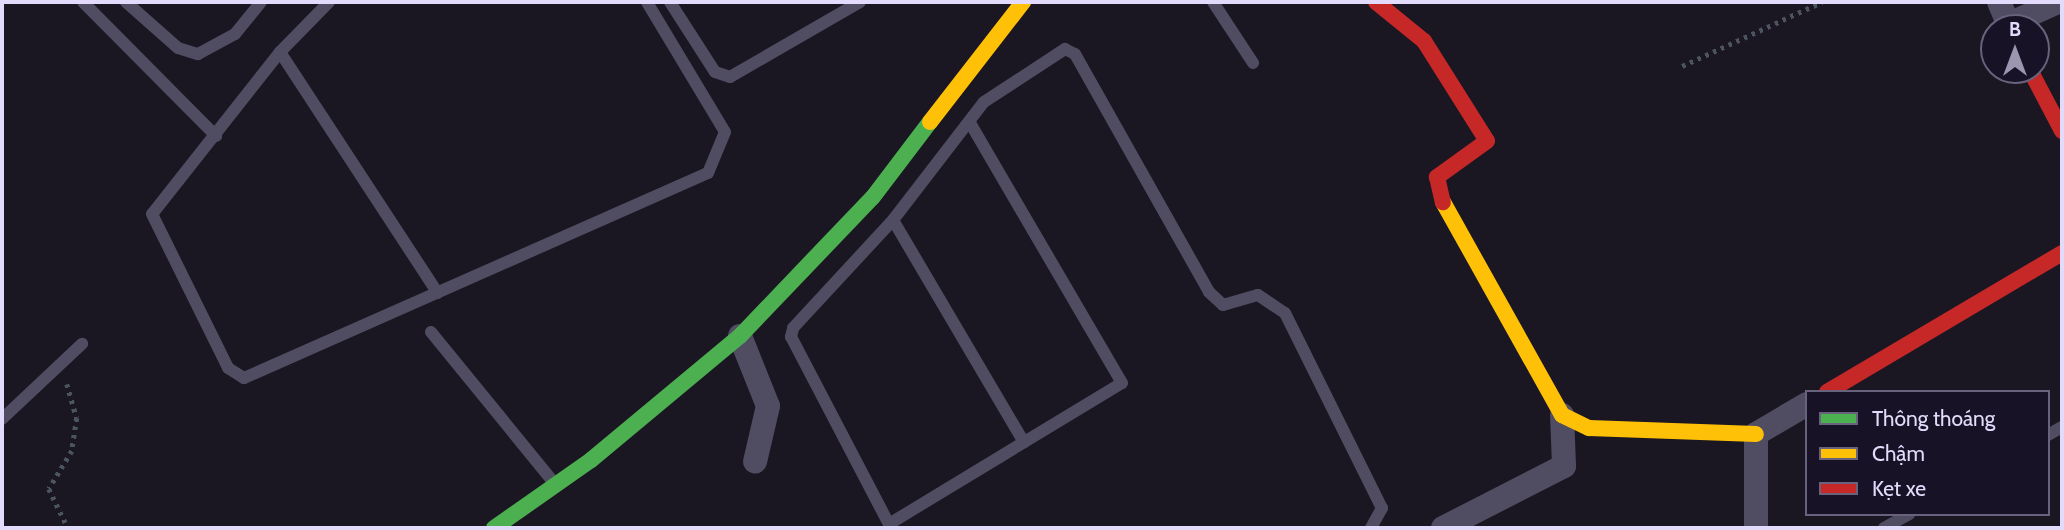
<!DOCTYPE html>
<html>
<head>
<meta charset="utf-8">
<style>
	body { margin:0 }
	#map { position:relative; width:2064px; height:530px; overflow:hidden; background:#1a1722; font-family:Cabin,sans-serif }
	div>[style] { position:absolute }
	.path>* { height:4.5px; margin-top:-2.25px; transform-origin:0; background:repeating-linear-gradient(90deg,#4c5462 0 3.5px,transparent 0 8.5px) }
	.lane>* { height:12px; margin:-6px; padding:0 6px; transform-origin:6px; border-radius:6px; background:#504d62 }
	.street>* { height:24px; margin:-12px; padding:0 12px; transform-origin:12px; border-radius:12px; background:#504d62 }
	.fast>* { height:16px; margin:-8px; padding:0 8px; transform-origin:8px; border-radius:8px; background:#4caf50 }
	.slow>* { height:16px; margin:-8px; padding:0 8px; transform-origin:8px; border-radius:8px; background:#ffc107 }
	.jam>* { height:16px; margin:-8px; padding:0 8px; transform-origin:8px; border-radius:8px; background:#c62828 }
	span { translate:-50% -50%; white-space:nowrap; text-align:center; line-height:1.15; -webkit-text-stroke:5px #181227; paint-order:stroke }
	.frame { position:absolute; inset:0; border:4px solid #e3dbfc; pointer-events:none }
	.legend { position:absolute; left:1805px; top:390px; width:245px; height:126px; box-sizing:border-box; background:#181227; border:2px solid #69627c; margin:0; padding:9px 12px; list-style:none; font-size:21px; color:#e3dbfc }
	.legend li { display:flex; align-items:center; gap:14px; height:35px }
	.legend b { width:35px; border:2px solid #69627c }
	.north { position:absolute; left:1980px; top:14px; width:70px; height:70px; box-sizing:border-box; background:#181227; border:2px solid #69627c; border-radius:50%; rotate:0deg; font-size:19px; font-weight:700; line-height:28px; text-align:center; color:#e3dbfc }
	.north::after { content:''; display:block; margin:auto; width:24px; height:32px; background:#9d96b0; clip-path:polygon(50% 0,100% 100%,50% 72%,0 100%) }
</style>
</head>
<body>
<div id="map">
	<div class="path">
		<i style="left:1682px;top:66px;width:154px;rotate:-24.6deg"></i>
		<i style="left:67px;top:384px;width:35px;rotate:74deg"></i>
		<i style="left:77px;top:418px;width:33px;rotate:99deg"></i>
		<i style="left:72px;top:451px;width:44px;rotate:121.2deg"></i>
		<i style="left:49px;top:489px;width:43px;rotate:64deg"></i>
	</div>
	<div class="lane">
		<i style="left:83px;top:2px;width:189px;rotate:45.2deg"></i>
		<i style="left:126px;top:2px;width:69px;rotate:41.5deg"></i>
		<i style="left:178px;top:48px;width:21px;rotate:17deg"></i>
		<i style="left:198px;top:54px;width:42px;rotate:-28.4deg"></i>
		<i style="left:235px;top:34px;width:41px;rotate:-50.9deg"></i>
		<i style="left:329px;top:2px;width:70px;rotate:134.4deg"></i>
		<i style="left:280px;top:52px;width:206px;rotate:128.3deg"></i>
		<i style="left:152px;top:214px;width:172px;rotate:63.7deg"></i>
		<i style="left:228px;top:368px;width:19px;rotate:32deg"></i>
		<i style="left:244px;top:378px;width:507px;rotate:-23.84deg"></i>
		<i style="left:708px;top:173px;width:44px;rotate:-67.5deg"></i>
		<i style="left:725px;top:132px;width:152px;rotate:-121deg"></i>
		<i style="left:670px;top:2px;width:83px;rotate:57.3deg"></i>
		<i style="left:715px;top:72px;width:16px;rotate:18deg"></i>
		<i style="left:730px;top:77px;width:150px;rotate:-30deg"></i>
		<i style="left:1213px;top:2px;width:73px;rotate:56.7deg"></i>
		<i style="left:280px;top:52px;width:288px;rotate:56.8deg"></i>
		<i style="left:893px;top:220px;width:258px;rotate:59.5deg"></i>
		<i style="left:431px;top:332px;width:195px;rotate:50.8deg"></i>
		<i style="left:2px;top:419px;width:110px;rotate:-43.2deg"></i>
		<i style="left:2048px;top:435px;width:16px;rotate:-30deg"></i>
		<i style="left:889px;top:524px;width:272px;rotate:-31.2deg"></i>
		<i style="left:1122px;top:383px;width:299px;rotate:-120.3deg"></i>
		<i style="left:891px;top:528px;width:216px;rotate:-117.6deg"></i>
		<i style="left:791px;top:337px;width:9px;rotate:-77deg"></i>
		<i style="left:793px;top:328px;width:147px;rotate:-47.2deg"></i>
		<i style="left:893px;top:220px;width:149px;rotate:-52.4deg"></i>
		<i style="left:984px;top:102px;width:97px;rotate:-33.2deg"></i>
		<i style="left:1065px;top:49px;width:11px;rotate:27deg"></i>
		<i style="left:1075px;top:54px;width:273px;rotate:60.6deg"></i>
		<i style="left:1209px;top:292px;width:19px;rotate:43deg"></i>
		<i style="left:1223px;top:305px;width:36px;rotate:-16deg"></i>
		<i style="left:1258px;top:295px;width:32px;rotate:34deg"></i>
		<i style="left:1285px;top:313px;width:218px;rotate:63.6deg"></i>
		<i style="left:1382px;top:508px;width:23px;rotate:119deg"></i>
		<i style="left:1884px;top:528px;width:29px;rotate:-29deg"></i>
	</div>
	<div class="street">
		<i style="left:1999px;top:2px;width:28px;rotate:67deg"></i>
		<i style="left:2009px;top:24px;width:54px;rotate:-24.2deg"></i>
		<i style="left:740px;top:336px;width:75px;rotate:68.2deg"></i>
		<i style="left:768px;top:406px;width:57px;rotate:103.1deg"></i>
		<i style="left:1443px;top:528px;width:136px;rotate:-27.1deg"></i>
		<i style="left:1564px;top:466px;width:51px;rotate:-92.2deg"></i>
		<i style="left:1756px;top:528px;width:94px;rotate:-90deg"></i>
		<i style="left:1756px;top:434px;width:59px;rotate:-30.5deg"></i>
	</div>
	<div class="fast">
		<i style="left:494px;top:528px;width:118px;rotate:-35deg"></i>
		<i style="left:591px;top:460px;width:194px;rotate:-39.8deg"></i>
		<i style="left:740px;top:336px;width:192px;rotate:-46.3deg"></i>
		<i style="left:873px;top:197px;width:94px;rotate:-52.8deg"></i>
	</div>
	<div class="slow">
		<i style="left:930px;top:122px;width:152px;rotate:-52.2deg"></i>
		<i style="left:1443px;top:202px;width:244px;rotate:60.8deg"></i>
		<i style="left:1562px;top:415px;width:30px;rotate:26deg"></i>
		<i style="left:1589px;top:428px;width:167px;rotate:2.1deg"></i>
	</div>
	<div class="jam">
		<i style="left:1376px;top:2px;width:62px;rotate:39.1deg"></i>
		<i style="left:1424px;top:41px;width:118px;rotate:57.8deg"></i>
		<i style="left:1487px;top:141px;width:62px;rotate:144.2deg"></i>
		<i style="left:1437px;top:177px;width:26px;rotate:77deg"></i>
		<i style="left:2030px;top:70px;width:69px;rotate:62.3deg"></i>
		<i style="left:1827px;top:392px;width:273px;rotate:-30.6deg"></i>
	</div>
	<div class="frame"></div>
	<ul class="legend">
	<li><b style="height:9px;background:#4caf50"></b>Thông thoáng</li>
	<li><b style="height:9px;background:#ffc107"></b>Chậm</li>
	<li><b style="height:9px;background:#c62828"></b>Kẹt xe</li>
	</ul>
	<div class="north">B</div>
</div>
</body>
</html>
